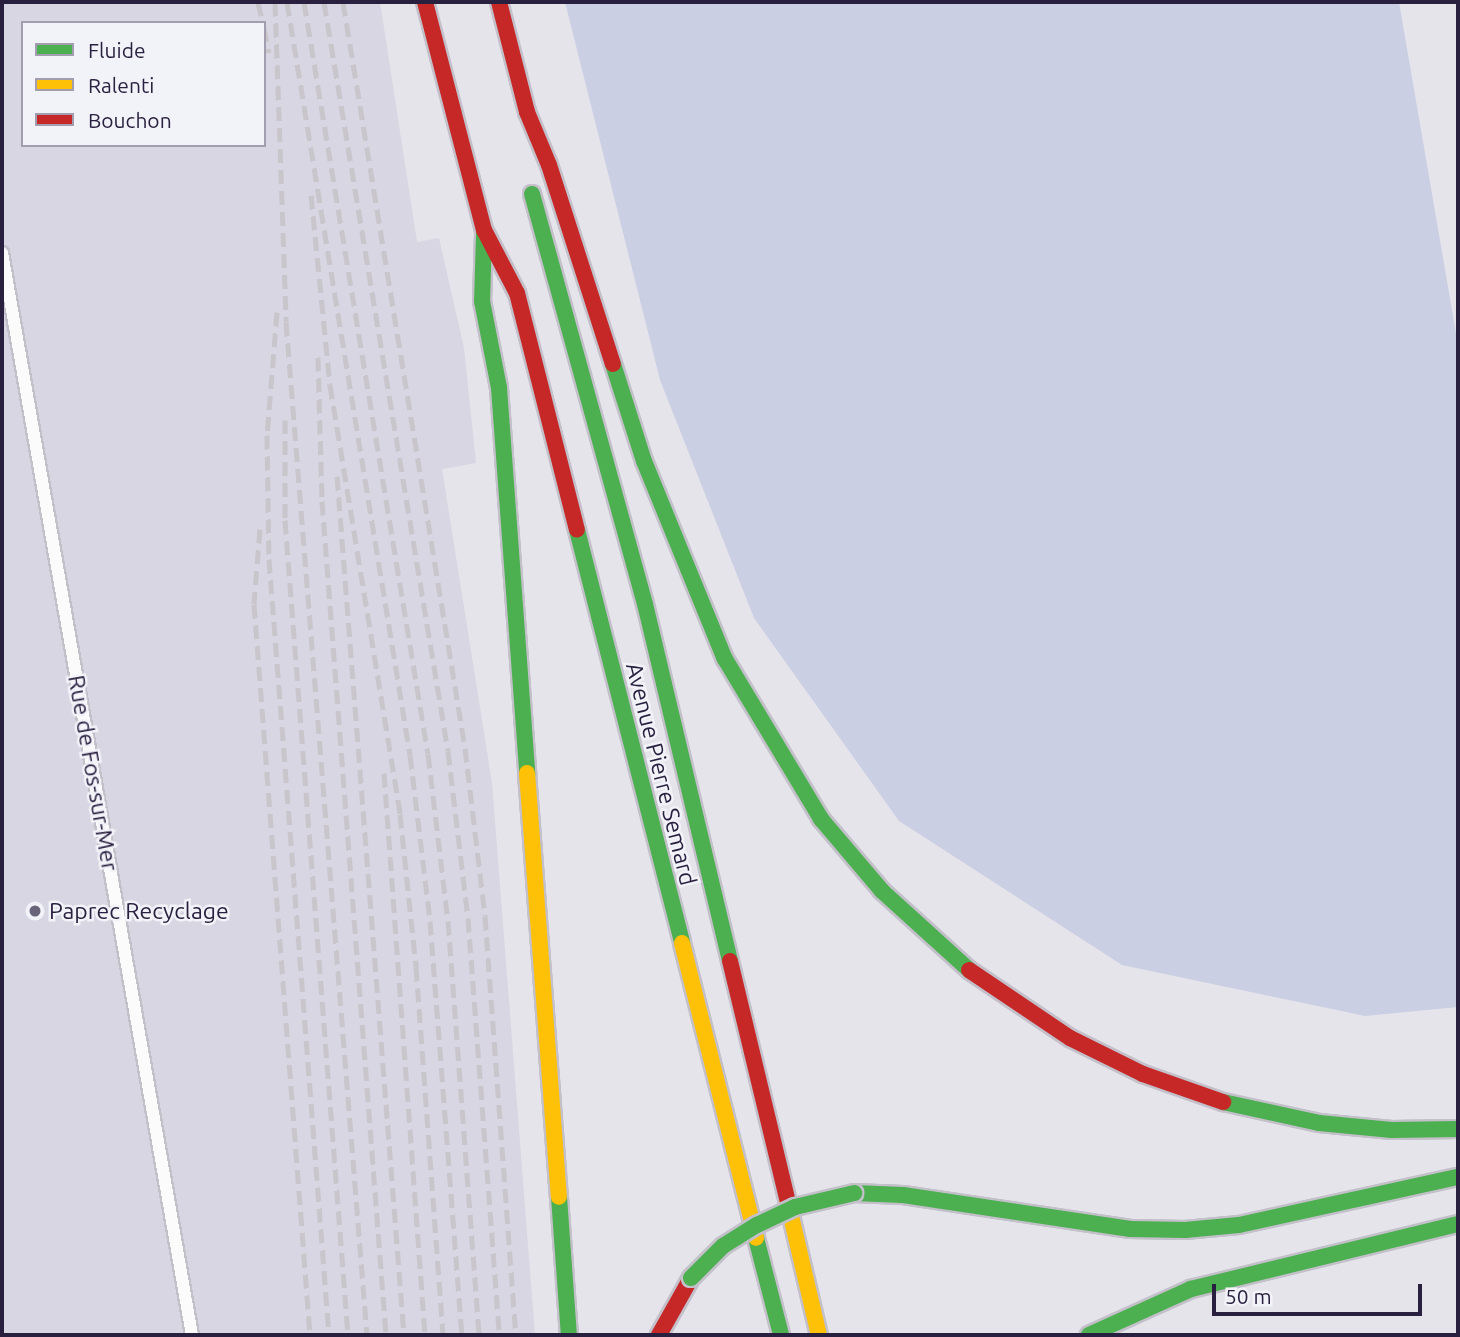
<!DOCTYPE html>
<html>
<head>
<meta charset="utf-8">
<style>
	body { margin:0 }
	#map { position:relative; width:1460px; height:1337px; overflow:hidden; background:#e4e4ea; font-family:Ubuntu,sans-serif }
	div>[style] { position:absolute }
	.built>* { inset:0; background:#d7d6e2 }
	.green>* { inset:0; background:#cbcfe4 }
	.roads { filter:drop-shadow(2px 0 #c3c0ca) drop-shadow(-2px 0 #c3c0ca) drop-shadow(0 2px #c3c0ca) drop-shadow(0 -2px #c3c0ca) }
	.lane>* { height:12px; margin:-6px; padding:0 6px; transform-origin:6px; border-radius:6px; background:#fbfbfc }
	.fast>* { height:16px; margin:-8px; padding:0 8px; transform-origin:8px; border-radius:8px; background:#4caf50 }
	.slow>* { height:16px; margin:-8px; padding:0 8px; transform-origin:8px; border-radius:8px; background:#ffc107 }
	.jam>* { height:16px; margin:-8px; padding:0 8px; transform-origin:8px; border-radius:8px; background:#c62828 }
	.rail>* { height:5px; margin-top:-2.5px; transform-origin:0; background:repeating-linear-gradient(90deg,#c8c6cb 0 14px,transparent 0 21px) }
	.bridges { filter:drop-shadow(2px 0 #c3c0ca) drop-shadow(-2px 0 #c3c0ca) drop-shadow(0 2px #c3c0ca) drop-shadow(0 -2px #c3c0ca) }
	.fast-bridge>* { height:16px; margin:-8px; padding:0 8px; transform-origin:8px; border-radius:8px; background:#4caf50 }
	.dots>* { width:19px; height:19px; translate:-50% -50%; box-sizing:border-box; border:4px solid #f2f2f9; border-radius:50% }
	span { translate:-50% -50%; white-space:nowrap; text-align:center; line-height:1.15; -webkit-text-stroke:5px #f2f2f9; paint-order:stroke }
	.street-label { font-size:23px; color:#291f3f }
	.poi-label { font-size:23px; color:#291f3f }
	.left { translate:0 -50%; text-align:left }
	.frame { position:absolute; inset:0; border:4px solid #291f3f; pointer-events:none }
	.legend { position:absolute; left:21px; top:21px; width:245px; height:126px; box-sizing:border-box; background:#f2f2f9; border:2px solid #a29eaf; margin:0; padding:9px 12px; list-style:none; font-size:21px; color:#291f3f }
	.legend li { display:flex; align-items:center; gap:14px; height:35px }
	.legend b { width:35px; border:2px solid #a29eaf }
	.scale { position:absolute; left:1212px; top:1284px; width:210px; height:32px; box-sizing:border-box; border:4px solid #291f3f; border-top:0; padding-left:9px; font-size:21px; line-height:24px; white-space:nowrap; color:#291f3f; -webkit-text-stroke:5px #f2f2f9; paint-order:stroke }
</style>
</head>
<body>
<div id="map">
	<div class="built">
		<i style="clip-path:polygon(evenodd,2px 2px,380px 2px,417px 242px,439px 238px,464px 348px,476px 463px,442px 469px,492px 783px,535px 1335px,2px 1335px,2px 2px,23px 23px,264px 23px,264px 145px,23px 145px,23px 23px)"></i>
	</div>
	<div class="green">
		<i style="clip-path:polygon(565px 2px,1399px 2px,1458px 345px,1458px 1007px,1365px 1016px,1122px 965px,899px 821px,754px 618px,660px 380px)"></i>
	</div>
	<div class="roads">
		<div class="lane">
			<i style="left:2px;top:253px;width:1099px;rotate:80.04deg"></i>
		</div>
		<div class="fast">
			<i style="left:532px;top:194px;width:425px;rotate:74.6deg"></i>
			<i style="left:645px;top:604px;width:367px;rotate:76.6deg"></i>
			<i style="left:484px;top:235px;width:66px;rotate:91.7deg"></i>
			<i style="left:482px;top:301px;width:89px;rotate:78.9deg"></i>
			<i style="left:499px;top:388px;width:386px;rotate:85.8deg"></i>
			<i style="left:613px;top:364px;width:102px;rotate:72.3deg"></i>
			<i style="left:644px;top:461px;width:214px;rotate:67.8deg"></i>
			<i style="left:725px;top:659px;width:187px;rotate:59deg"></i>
			<i style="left:821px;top:819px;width:94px;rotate:49.7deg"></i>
			<i style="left:882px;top:891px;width:118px;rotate:42.2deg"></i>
			<i style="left:577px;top:530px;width:426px;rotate:75.7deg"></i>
			<i style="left:1223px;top:1102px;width:98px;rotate:12.3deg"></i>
			<i style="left:1319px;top:1123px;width:73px;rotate:5.5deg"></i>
			<i style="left:1392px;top:1130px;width:66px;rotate:-0.9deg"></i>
			<i style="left:854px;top:1193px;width:49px;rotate:2.3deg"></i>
			<i style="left:903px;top:1195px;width:230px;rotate:8.5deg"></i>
			<i style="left:1130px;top:1229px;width:55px;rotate:1deg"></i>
			<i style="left:1185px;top:1230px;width:54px;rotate:-5.3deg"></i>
			<i style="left:1239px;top:1225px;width:224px;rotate:-12.4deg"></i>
			<i style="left:559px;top:1197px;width:138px;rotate:85.9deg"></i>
			<i style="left:756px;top:1238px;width:100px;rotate:75.5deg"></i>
			<i style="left:1089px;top:1335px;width:112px;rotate:-24.3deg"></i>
			<i style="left:1191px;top:1289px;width:275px;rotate:-13.7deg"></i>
		</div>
		<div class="slow">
			<i style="left:527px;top:773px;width:425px;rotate:85.7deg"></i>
			<i style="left:682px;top:943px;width:304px;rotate:75.9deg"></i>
			<i style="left:787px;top:1199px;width:140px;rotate:76.8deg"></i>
		</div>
		<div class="jam">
			<i style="left:425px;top:2px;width:236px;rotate:75.5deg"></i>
			<i style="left:499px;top:2px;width:114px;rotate:75.7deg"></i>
			<i style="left:527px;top:112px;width:57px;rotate:67.5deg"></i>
			<i style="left:549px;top:165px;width:209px;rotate:72.2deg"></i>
			<i style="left:484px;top:230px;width:71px;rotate:62.4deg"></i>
			<i style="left:517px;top:293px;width:244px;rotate:75.8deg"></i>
			<i style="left:730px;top:961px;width:245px;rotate:76.5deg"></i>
			<i style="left:969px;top:970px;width:122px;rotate:34deg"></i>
			<i style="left:1070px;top:1038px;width:81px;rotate:26.3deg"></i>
			<i style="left:1143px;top:1074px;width:85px;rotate:19.3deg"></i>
			<i style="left:659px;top:1335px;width:65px;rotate:-60.7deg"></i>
		</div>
	</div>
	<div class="rail">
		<i style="left:258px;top:2px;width:22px;rotate:77deg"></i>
		<i style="left:275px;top:2px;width:320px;rotate:88deg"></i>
		<i style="left:286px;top:322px;width:1016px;rotate:85.43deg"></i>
		<i style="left:287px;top:2px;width:763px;rotate:80.72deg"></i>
		<i style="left:410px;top:755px;width:167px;rotate:83.1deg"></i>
		<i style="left:430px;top:921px;width:415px;rotate:85.6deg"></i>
		<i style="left:304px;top:2px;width:762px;rotate:80.64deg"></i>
		<i style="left:428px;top:754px;width:168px;rotate:83.2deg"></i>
		<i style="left:448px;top:921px;width:415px;rotate:85.7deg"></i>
		<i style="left:324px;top:2px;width:759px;rotate:80.6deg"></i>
		<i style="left:448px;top:751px;width:168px;rotate:83.2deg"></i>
		<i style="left:468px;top:918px;width:418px;rotate:85.7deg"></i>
		<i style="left:343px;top:2px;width:756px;rotate:80.71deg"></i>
		<i style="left:465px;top:748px;width:169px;rotate:83.2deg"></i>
		<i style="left:485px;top:916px;width:420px;rotate:85.8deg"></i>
		<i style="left:264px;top:28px;width:25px;rotate:79deg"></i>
		<i style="left:311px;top:195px;width:191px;rotate:84.3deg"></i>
		<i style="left:330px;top:385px;width:435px;rotate:80.7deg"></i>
		<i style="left:400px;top:814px;width:154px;rotate:84deg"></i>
		<i style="left:416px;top:967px;width:369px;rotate:85.8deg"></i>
		<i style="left:277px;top:312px;width:123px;rotate:94.6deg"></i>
		<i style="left:267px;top:435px;width:124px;rotate:89.1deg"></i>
		<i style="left:269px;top:559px;width:778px;rotate:85.58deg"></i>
		<i style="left:318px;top:357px;width:144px;rotate:88.4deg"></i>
		<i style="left:322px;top:501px;width:836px;rotate:85.61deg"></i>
		<i style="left:285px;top:420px;width:100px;rotate:90deg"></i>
		<i style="left:285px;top:520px;width:817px;rotate:85.58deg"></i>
		<i style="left:337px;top:476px;width:862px;rotate:85.54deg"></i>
		<i style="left:260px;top:529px;width:75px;rotate:94.6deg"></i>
		<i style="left:254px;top:604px;width:733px;rotate:85.62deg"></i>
		<i style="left:384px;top:773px;width:563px;rotate:85.83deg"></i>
	</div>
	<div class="bridges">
		<div class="fast-bridge">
			<i style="left:691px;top:1278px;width:45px;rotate:-45deg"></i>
			<i style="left:723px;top:1246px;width:40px;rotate:-32deg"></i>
			<i style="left:757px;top:1225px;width:42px;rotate:-25.3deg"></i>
			<i style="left:795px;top:1207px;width:61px;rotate:-13.3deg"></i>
		</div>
	</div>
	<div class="dots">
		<i style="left:35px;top:911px;background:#6a647b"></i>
	</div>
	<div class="street-label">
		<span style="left:93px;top:773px;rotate:80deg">Rue de Fos-sur-Mer</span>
		<span style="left:661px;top:774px;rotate:76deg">Avenue Pierre Semard</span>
	</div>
	<div class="poi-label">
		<span class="left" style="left:49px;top:911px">Paprec Recyclage</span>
	</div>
	<div class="frame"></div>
	<ul class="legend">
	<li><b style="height:9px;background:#4caf50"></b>Fluide</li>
	<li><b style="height:9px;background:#ffc107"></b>Ralenti</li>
	<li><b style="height:9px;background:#c62828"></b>Bouchon</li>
	</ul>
	<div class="scale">50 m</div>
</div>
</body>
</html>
